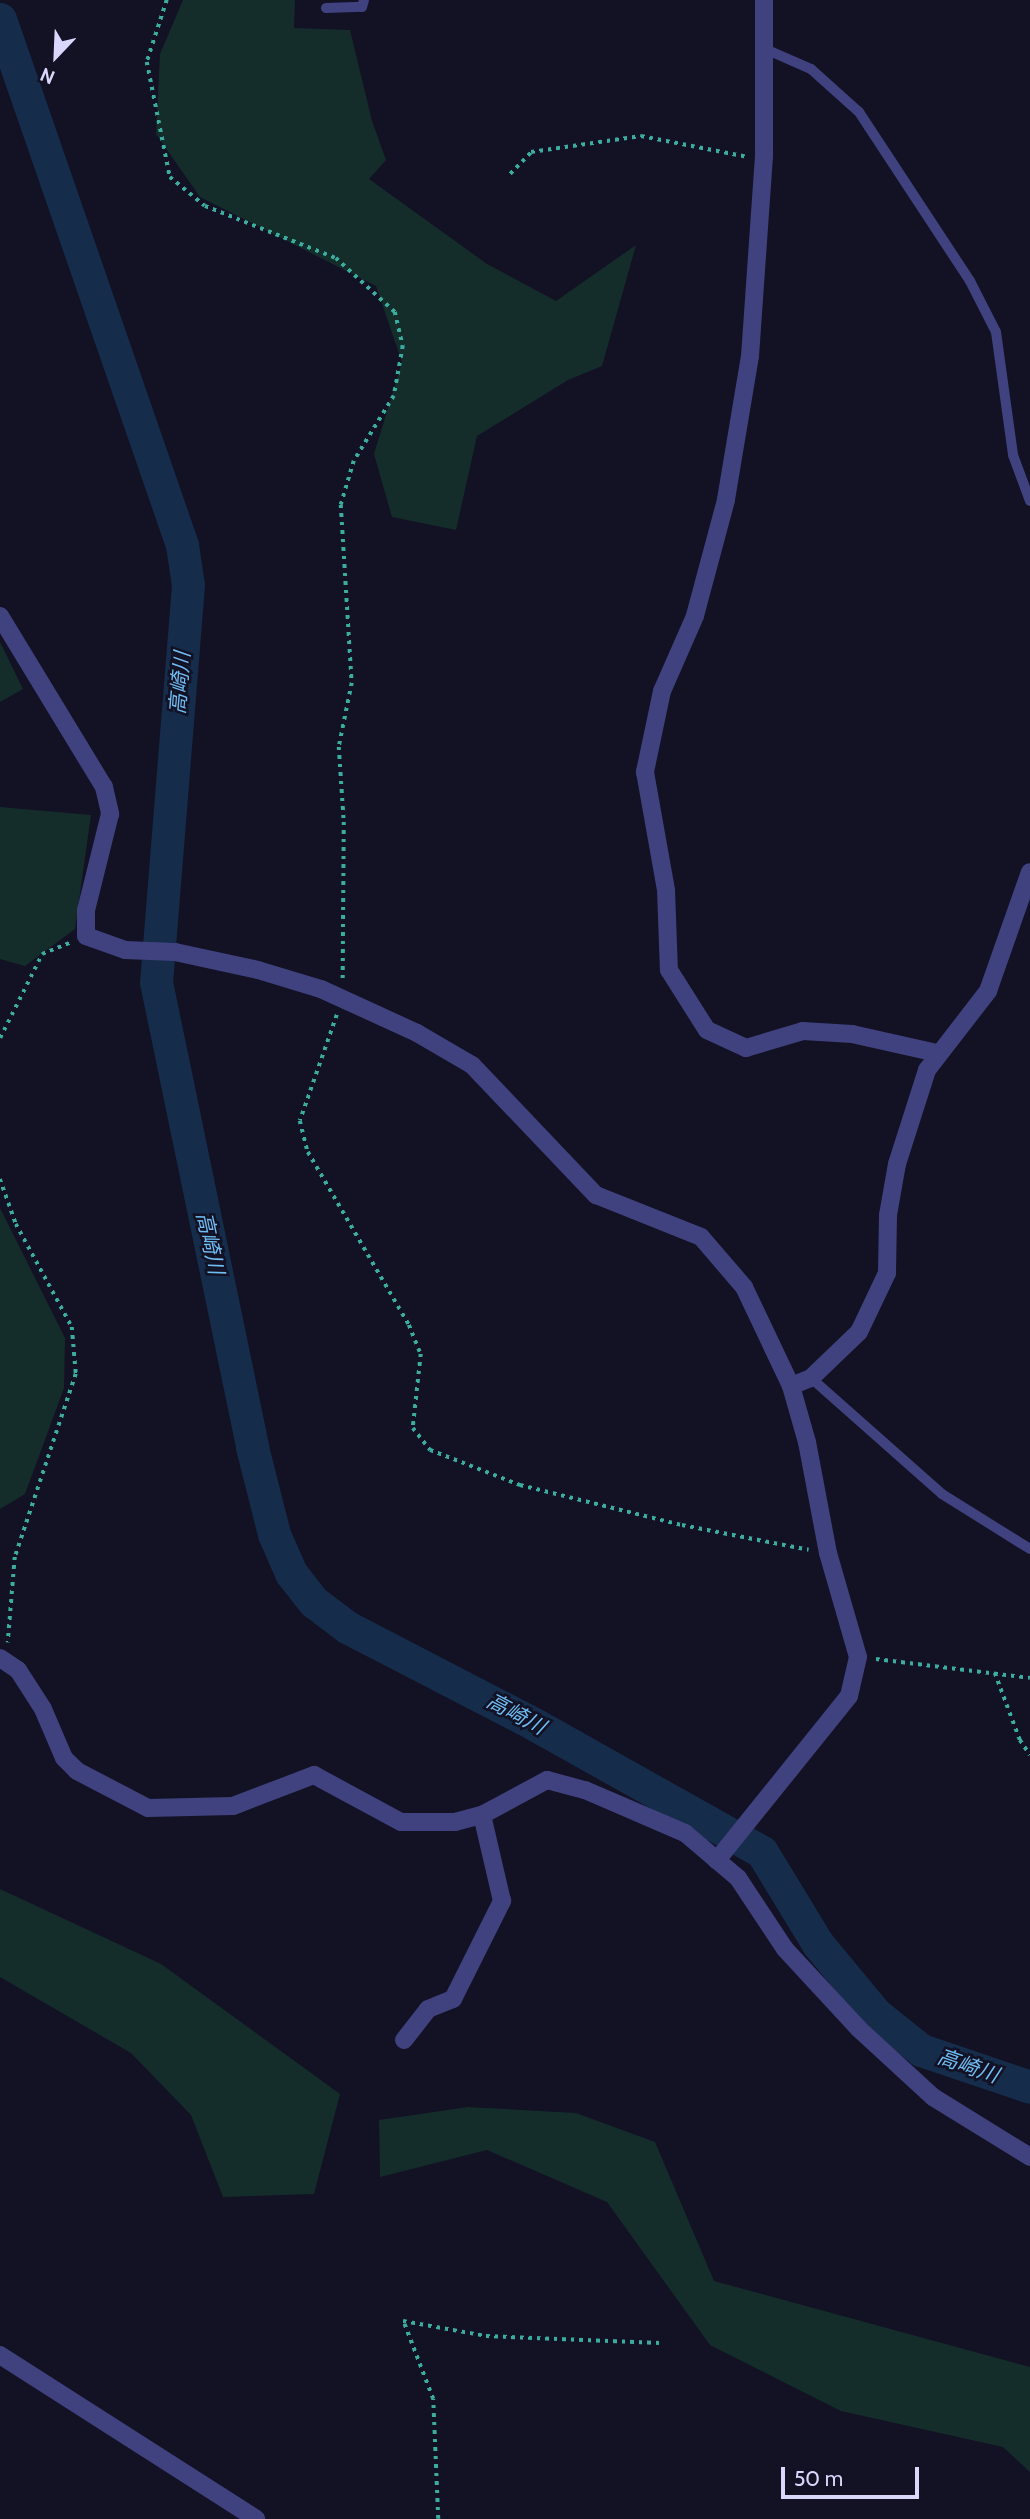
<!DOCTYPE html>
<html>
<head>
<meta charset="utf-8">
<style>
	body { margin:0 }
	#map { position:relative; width:1030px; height:2519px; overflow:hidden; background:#131124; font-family:Cabin,"Noto Sans JP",sans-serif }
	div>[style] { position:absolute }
	.green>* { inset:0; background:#142d2b }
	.river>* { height:33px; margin:-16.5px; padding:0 16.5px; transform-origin:16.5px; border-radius:16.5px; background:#152c4a }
	.path>* { height:3.5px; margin-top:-1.75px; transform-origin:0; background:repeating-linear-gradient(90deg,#3aad9f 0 3.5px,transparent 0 8.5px) }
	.service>* { height:10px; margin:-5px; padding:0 5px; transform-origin:5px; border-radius:5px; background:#40417f }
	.minor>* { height:18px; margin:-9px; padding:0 9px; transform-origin:9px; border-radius:9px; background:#40417f }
	.tertiary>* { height:18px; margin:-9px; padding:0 9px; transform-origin:9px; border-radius:9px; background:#40417f }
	span { translate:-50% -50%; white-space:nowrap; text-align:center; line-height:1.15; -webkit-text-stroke:5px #131124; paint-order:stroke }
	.water-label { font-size:21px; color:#6fbdf2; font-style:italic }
	.north { position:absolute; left:21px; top:21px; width:70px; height:70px; -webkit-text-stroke:5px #131124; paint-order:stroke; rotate:203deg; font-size:19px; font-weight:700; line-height:28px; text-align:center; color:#d9d7fb }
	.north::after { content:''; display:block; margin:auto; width:24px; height:32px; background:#d9d7fb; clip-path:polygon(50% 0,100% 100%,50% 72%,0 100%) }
	.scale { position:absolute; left:781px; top:2467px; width:138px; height:32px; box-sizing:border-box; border:4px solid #d9d7fb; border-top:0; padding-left:9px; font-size:21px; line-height:24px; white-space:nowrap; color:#d9d7fb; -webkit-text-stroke:5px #131124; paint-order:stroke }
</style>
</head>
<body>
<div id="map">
	<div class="green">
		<i style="clip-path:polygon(183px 0,295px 0,294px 28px,350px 30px,372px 121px,386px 160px,369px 179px,487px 264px,556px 301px,636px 245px,602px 366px,568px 380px,477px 436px,456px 530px,392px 517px,374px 454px,402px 362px,376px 286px,200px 197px,156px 134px,160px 54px)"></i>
		<i style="clip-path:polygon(0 642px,23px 689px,0 702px)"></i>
		<i style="clip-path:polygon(0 807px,91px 815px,75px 929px,25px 966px,0 959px)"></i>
		<i style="clip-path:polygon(0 1208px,65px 1338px,64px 1388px,25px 1494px,0 1509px)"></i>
		<i style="clip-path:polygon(0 1889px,161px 1964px,340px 2094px,314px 2194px,223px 2197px,191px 2115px,131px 2053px,0 1977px)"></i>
		<i style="clip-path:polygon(468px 2107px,576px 2113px,655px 2142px,714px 2281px,1030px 2367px,1030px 2472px,1003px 2447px,841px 2411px,710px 2345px,607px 2202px,487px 2150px,380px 2177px,379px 2120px)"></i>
	</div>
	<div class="river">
		<i style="left:0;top:19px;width:557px;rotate:70.91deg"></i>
		<i style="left:182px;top:545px;width:40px;rotate:81.5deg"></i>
		<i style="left:188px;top:585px;width:398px;rotate:94.6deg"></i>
		<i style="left:156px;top:982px;width:475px;rotate:78.3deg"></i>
		<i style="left:252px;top:1447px;width:90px;rotate:75.8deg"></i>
		<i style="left:274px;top:1534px;width:43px;rotate:66.4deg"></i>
		<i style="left:291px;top:1573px;width:37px;rotate:52deg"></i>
		<i style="left:314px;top:1602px;width:41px;rotate:37.1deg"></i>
		<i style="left:347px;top:1627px;width:211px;rotate:27.4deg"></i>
		<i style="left:534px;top:1724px;width:261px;rotate:29.3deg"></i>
		<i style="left:762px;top:1852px;width:108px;rotate:58.7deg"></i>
		<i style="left:818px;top:1944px;width:89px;rotate:50.4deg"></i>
		<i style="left:875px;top:2013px;width:59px;rotate:38.8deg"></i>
		<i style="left:921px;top:2050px;width:115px;rotate:18.7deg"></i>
	</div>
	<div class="path">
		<i style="left:167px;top:0;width:65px;rotate:107.9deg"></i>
		<i style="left:147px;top:62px;width:117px;rotate:78.7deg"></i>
		<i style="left:170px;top:177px;width:45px;rotate:39.6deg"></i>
		<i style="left:205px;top:206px;width:141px;rotate:21.7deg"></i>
		<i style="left:336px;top:258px;width:80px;rotate:42.5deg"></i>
		<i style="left:395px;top:312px;width:35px;rotate:77deg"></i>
		<i style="left:403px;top:346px;width:51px;rotate:100.2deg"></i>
		<i style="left:394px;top:396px;width:76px;rotate:121.6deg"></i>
		<i style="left:354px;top:461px;width:46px;rotate:106.5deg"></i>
		<i style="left:341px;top:505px;width:178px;rotate:86.5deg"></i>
		<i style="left:352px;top:683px;width:65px;rotate:101.5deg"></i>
		<i style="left:339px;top:747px;width:75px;rotate:86.2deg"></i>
		<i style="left:344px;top:822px;width:159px;rotate:90.4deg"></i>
		<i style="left:510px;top:174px;width:30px;rotate:-46deg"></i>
		<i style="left:531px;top:152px;width:111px;rotate:-8.3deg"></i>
		<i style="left:641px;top:136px;width:109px;rotate:11.1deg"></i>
		<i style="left:337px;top:1015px;width:112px;rotate:109.2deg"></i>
		<i style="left:300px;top:1121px;width:32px;rotate:76deg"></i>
		<i style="left:308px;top:1152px;width:200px;rotate:59.7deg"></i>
		<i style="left:409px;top:1325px;width:31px;rotate:68deg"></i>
		<i style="left:421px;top:1354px;width:74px;rotate:96.2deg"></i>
		<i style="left:413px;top:1428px;width:28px;rotate:52deg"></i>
		<i style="left:430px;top:1450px;width:97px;rotate:21.3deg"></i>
		<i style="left:520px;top:1485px;width:167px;rotate:13.9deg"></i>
		<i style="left:682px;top:1525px;width:129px;rotate:11.1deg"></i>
		<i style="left:0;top:1038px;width:94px;rotate:-63.4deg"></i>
		<i style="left:42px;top:954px;width:31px;rotate:-22deg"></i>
		<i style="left:0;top:1179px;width:48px;rotate:70.4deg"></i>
		<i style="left:16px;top:1224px;width:117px;rotate:61.5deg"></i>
		<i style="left:72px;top:1327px;width:47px;rotate:85.1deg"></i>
		<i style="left:76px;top:1374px;width:193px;rotate:108.4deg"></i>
		<i style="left:15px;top:1557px;width:86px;rotate:94.7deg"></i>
		<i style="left:876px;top:1659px;width:155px;rotate:7deg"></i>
		<i style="left:995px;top:1673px;width:72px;rotate:69.5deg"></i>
		<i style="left:1020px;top:1740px;width:18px;rotate:56deg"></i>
		<i style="left:438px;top:2519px;width:120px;rotate:-92.4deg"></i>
		<i style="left:433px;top:2399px;width:84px;rotate:-111deg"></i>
		<i style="left:403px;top:2321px;width:84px;rotate:10.2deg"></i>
		<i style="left:486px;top:2336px;width:174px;rotate:2.3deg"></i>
	</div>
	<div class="service">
		<i style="left:326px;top:8px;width:36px;rotate:-2deg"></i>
		<i style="left:362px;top:7px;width:7px;rotate:-74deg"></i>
		<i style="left:763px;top:48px;width:52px;rotate:23.6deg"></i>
		<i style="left:811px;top:69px;width:64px;rotate:41.9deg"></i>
		<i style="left:859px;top:112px;width:202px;rotate:56.7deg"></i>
		<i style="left:970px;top:281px;width:57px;rotate:63deg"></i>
		<i style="left:996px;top:332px;width:124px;rotate:82.1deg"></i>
		<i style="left:1013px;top:455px;width:49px;rotate:69.7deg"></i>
		<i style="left:811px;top:1378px;width:175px;rotate:41.5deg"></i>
		<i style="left:942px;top:1494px;width:104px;rotate:32deg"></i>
	</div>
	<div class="minor">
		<i style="left:764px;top:0;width:156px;rotate:90deg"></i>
		<i style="left:764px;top:156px;width:200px;rotate:94deg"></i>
		<i style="left:750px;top:356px;width:146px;rotate:99.5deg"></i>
		<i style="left:726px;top:500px;width:120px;rotate:105deg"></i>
		<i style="left:695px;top:616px;width:82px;rotate:113.7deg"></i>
		<i style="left:662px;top:691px;width:83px;rotate:101.9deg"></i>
		<i style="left:645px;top:772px;width:120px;rotate:79.9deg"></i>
		<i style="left:666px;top:890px;width:80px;rotate:87.9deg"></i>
		<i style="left:669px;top:970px;width:71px;rotate:57.7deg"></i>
		<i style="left:707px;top:1030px;width:43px;rotate:24.8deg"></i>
		<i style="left:746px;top:1048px;width:59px;rotate:-16.6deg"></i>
		<i style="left:803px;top:1031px;width:49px;rotate:3.5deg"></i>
		<i style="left:852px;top:1034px;width:87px;rotate:12.6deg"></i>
		<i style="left:0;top:616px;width:200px;rotate:58.7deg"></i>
		<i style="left:104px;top:787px;width:28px;rotate:77deg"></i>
		<i style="left:110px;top:814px;width:99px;rotate:104deg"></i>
		<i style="left:86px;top:910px;width:26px;rotate:90deg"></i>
		<i style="left:86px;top:936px;width:41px;rotate:19.7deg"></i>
		<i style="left:125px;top:950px;width:50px;rotate:2.3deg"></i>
		<i style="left:175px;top:952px;width:85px;rotate:12.2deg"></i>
		<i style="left:258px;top:970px;width:66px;rotate:16.8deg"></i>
		<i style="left:321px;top:989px;width:106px;rotate:24.6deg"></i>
		<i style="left:417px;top:1033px;width:64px;rotate:30.2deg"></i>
		<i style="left:472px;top:1065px;width:180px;rotate:46.4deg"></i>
		<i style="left:596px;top:1195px;width:113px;rotate:21.8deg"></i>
		<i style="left:701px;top:1237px;width:66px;rotate:49.3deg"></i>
		<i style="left:744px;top:1287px;width:110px;rotate:64.6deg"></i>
		<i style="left:791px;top:1386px;width:58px;rotate:74.1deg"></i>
		<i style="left:807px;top:1442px;width:113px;rotate:79.3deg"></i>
		<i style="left:828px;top:1553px;width:108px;rotate:73.9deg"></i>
		<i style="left:858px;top:1657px;width:40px;rotate:103deg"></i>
		<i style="left:849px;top:1696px;width:211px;rotate:128.8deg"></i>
		<i style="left:791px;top:1386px;width:22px;rotate:-22deg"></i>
		<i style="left:811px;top:1378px;width:66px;rotate:-43.8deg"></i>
		<i style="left:859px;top:1332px;width:65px;rotate:-64.6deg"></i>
		<i style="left:887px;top:1273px;width:58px;rotate:-89deg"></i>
		<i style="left:888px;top:1215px;width:52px;rotate:-80deg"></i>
		<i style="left:897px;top:1164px;width:99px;rotate:-72.3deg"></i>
		<i style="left:927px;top:1070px;width:100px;rotate:-52.3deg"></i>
		<i style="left:988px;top:991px;width:126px;rotate:-70.6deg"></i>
		<i style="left:0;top:1658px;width:22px;rotate:34deg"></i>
		<i style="left:18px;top:1670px;width:46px;rotate:57.3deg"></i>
		<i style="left:43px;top:1709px;width:53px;rotate:66.8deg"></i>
		<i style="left:64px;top:1758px;width:18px;rotate:45deg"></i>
		<i style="left:77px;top:1771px;width:80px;rotate:27.5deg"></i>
		<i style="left:148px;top:1808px;width:85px;rotate:-1.3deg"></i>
		<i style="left:233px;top:1806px;width:87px;rotate:-20.9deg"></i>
		<i style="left:314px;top:1775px;width:99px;rotate:28.4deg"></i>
		<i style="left:401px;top:1822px;width:54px"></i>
		<i style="left:455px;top:1822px;width:28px;rotate:-15deg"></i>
		<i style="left:482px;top:1815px;width:74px;rotate:-28.3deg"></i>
		<i style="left:547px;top:1780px;width:39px;rotate:15deg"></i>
		<i style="left:585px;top:1790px;width:109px;rotate:23.3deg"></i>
		<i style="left:685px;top:1833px;width:70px;rotate:40.3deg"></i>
		<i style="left:738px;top:1878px;width:85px;rotate:56.5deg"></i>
		<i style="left:785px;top:1949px;width:109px;rotate:47.2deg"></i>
		<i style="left:404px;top:2040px;width:39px;rotate:-52deg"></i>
		<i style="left:428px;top:2009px;width:27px;rotate:-22deg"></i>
		<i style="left:453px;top:1999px;width:110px;rotate:-63.4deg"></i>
		<i style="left:502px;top:1901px;width:88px;rotate:-103.1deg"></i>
	</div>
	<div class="tertiary">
		<i style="left:859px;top:2029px;width:100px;rotate:42.6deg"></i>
		<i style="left:933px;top:2097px;width:114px;rotate:31.7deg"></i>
		<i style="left:0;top:2355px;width:304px;rotate:32.6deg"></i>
	</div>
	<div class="water-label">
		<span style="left:180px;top:683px;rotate:-85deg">高崎川</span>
		<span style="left:210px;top:1243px;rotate:78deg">高崎川</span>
		<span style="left:516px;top:1714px;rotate:28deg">高崎川</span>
		<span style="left:968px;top:2066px;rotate:19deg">高崎川</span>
	</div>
	<div class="north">N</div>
	<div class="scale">50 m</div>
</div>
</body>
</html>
